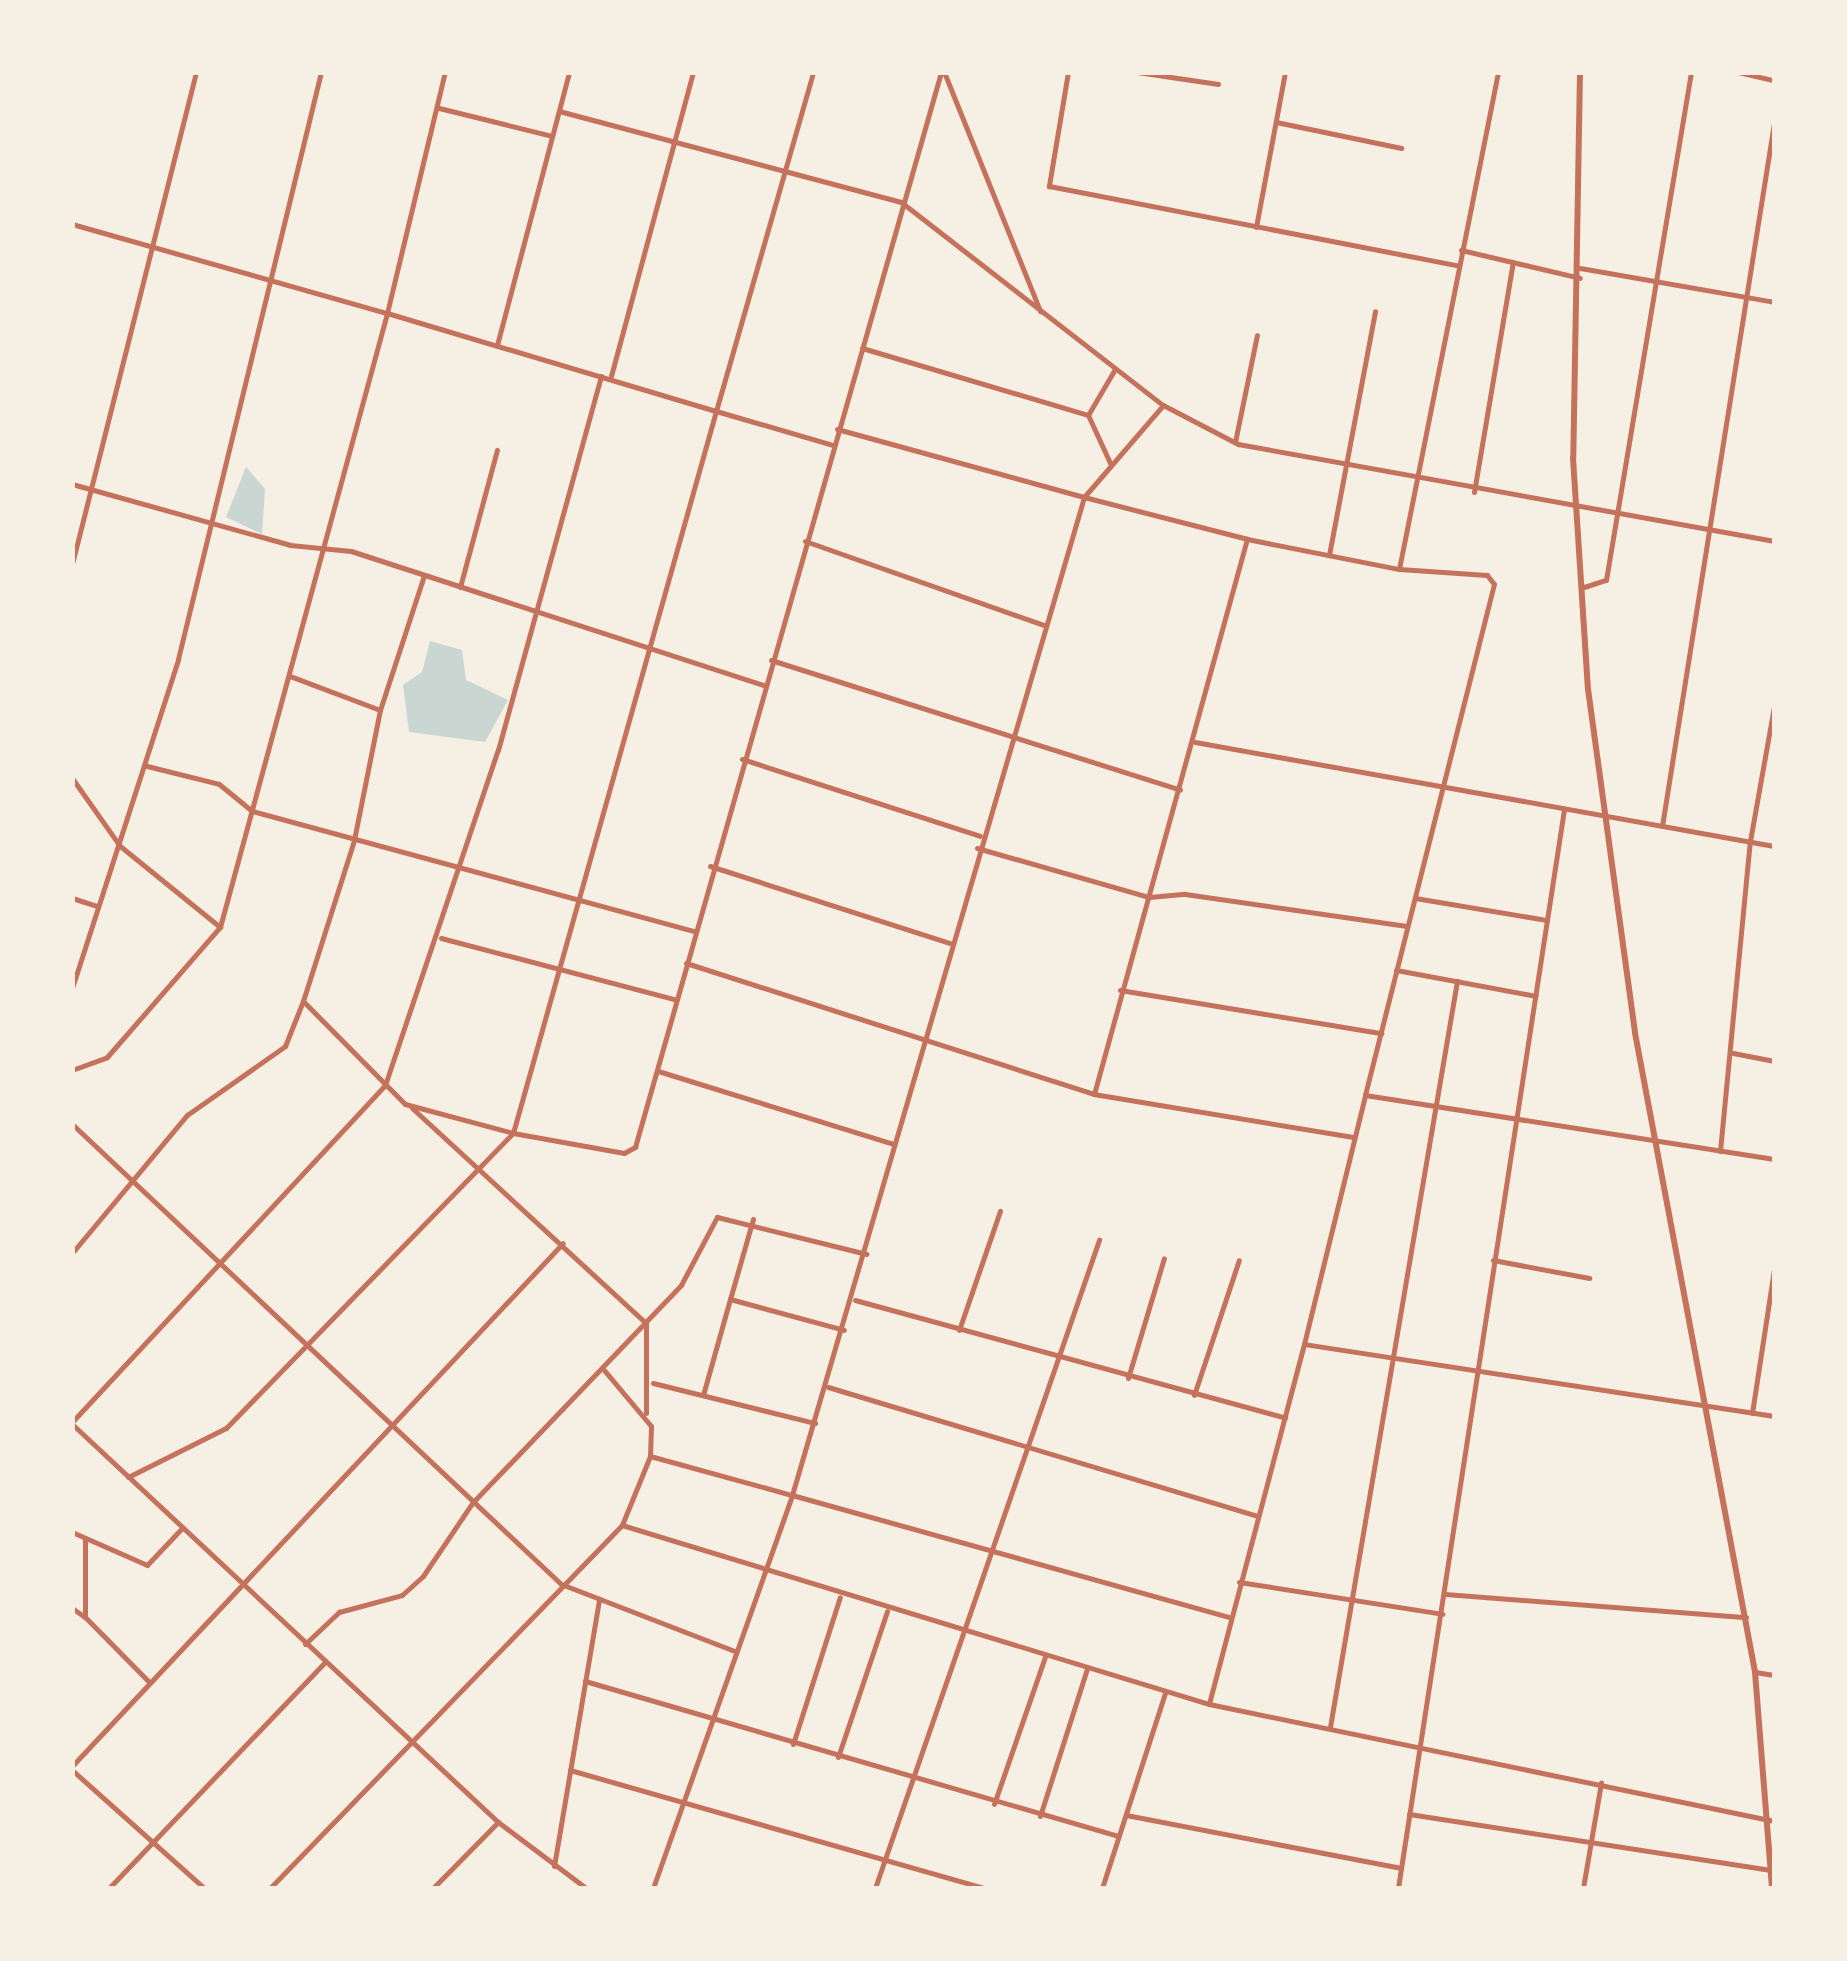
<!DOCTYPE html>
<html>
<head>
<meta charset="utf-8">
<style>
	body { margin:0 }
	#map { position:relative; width:1847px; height:1961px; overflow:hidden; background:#f6efe4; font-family:"Archivo Narrow",sans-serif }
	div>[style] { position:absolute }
	.water>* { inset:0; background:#c9d6d2 }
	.minor>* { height:5px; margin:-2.5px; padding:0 2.5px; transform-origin:2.5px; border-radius:2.5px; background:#c5725c }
	.tertiary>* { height:6px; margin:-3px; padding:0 3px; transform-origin:3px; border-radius:3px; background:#c5725c }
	span { translate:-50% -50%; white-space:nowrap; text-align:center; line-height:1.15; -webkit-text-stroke:9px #f6efe4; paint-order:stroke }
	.frame { position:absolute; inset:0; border:75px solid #f6efe4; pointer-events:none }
</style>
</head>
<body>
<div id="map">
	<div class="water">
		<i style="clip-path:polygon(246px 467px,265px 489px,262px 534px,226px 517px)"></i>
		<i style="clip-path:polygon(430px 641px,462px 650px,466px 680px,508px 700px,485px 742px,409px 732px,403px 685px,422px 672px)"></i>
	</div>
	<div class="minor">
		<i style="left:944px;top:72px;width:258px;rotate:68.1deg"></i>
		<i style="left:1068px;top:72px;width:116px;rotate:99.5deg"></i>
		<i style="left:1049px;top:186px;width:416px;rotate:11deg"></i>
		<i style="left:1137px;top:72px;width:82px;rotate:8.4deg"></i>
		<i style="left:1738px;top:72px;width:37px;rotate:13deg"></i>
		<i style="left:439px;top:108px;width:116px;rotate:13.9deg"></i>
		<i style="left:559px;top:111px;width:354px;rotate:14.9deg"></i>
		<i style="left:901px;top:202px;width:331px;rotate:37.8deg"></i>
		<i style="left:1163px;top:405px;width:85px;rotate:27.5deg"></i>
		<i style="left:1238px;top:444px;width:545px;rotate:10.26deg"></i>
		<i style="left:1276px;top:122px;width:128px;rotate:11.7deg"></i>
		<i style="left:72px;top:224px;width:327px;rotate:15.8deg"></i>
		<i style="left:387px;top:313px;width:248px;rotate:-76.5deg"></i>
		<i style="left:1256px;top:227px;width:158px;rotate:-79.4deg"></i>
		<i style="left:1461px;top:250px;width:122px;rotate:13.2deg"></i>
		<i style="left:1580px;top:268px;width:197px;rotate:9.9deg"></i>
		<i style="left:497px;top:345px;width:282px;rotate:-75.2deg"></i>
		<i style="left:862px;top:348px;width:236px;rotate:16.5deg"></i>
		<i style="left:1088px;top:415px;width:53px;rotate:-59.6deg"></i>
		<i style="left:611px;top:376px;width:315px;rotate:-74.9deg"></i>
		<i style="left:1088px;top:415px;width:55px;rotate:65.3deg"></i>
		<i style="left:837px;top:429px;width:256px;rotate:15.4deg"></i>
		<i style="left:1084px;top:497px;width:121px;rotate:-49.3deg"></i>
		<i style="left:1235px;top:442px;width:109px;rotate:-78.4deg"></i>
		<i style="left:72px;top:484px;width:226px;rotate:15.6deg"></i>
		<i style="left:290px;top:545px;width:61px;rotate:5.6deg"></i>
		<i style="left:351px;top:551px;width:434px;rotate:18deg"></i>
		<i style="left:1474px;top:492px;width:233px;rotate:-80.4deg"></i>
		<i style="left:805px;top:541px;width:252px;rotate:19.4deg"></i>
		<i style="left:1329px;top:555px;width:248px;rotate:-79.3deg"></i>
		<i style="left:72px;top:564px;width:507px;rotate:-75.85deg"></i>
		<i style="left:1399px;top:569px;width:507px;rotate:-78.73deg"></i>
		<i style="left:460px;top:587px;width:142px;rotate:-74.9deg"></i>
		<i style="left:1581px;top:588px;width:26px;rotate:-18deg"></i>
		<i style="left:1606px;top:580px;width:515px;rotate:-80.5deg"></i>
		<i style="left:771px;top:660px;width:429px;rotate:17.6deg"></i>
		<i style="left:380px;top:710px;width:142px;rotate:-71.9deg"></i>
		<i style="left:1195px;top:742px;width:588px;rotate:10.18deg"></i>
		<i style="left:742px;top:759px;width:250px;rotate:17.9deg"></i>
		<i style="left:147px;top:766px;width:74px;rotate:14deg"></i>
		<i style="left:219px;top:784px;width:43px;rotate:39.3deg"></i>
		<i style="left:252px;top:811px;width:458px;rotate:15.2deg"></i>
		<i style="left:72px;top:778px;width:83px;rotate:54.8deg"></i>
		<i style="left:120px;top:846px;width:129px;rotate:39deg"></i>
		<i style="left:1662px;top:826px;width:712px;rotate:-80.95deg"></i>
		<i style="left:977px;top:848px;width:179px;rotate:15.9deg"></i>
		<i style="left:1149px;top:897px;width:36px;rotate:-5deg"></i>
		<i style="left:1185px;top:894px;width:224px;rotate:8.2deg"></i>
		<i style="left:710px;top:866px;width:252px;rotate:17.8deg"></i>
		<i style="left:72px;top:898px;width:25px;rotate:18deg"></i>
		<i style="left:1415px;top:898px;width:134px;rotate:9.5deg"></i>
		<i style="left:441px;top:938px;width:241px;rotate:14.7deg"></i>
		<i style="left:686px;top:963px;width:429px;rotate:17.8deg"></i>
		<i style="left:1396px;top:970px;width:142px;rotate:10.5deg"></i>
		<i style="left:72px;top:988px;width:346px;rotate:-72.1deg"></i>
		<i style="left:178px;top:659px;width:604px;rotate:-76.31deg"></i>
		<i style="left:1120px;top:990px;width:265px;rotate:9.4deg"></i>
		<i style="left:303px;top:1001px;width:145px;rotate:45.3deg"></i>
		<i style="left:405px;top:1104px;width:112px;rotate:15deg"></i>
		<i style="left:513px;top:1133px;width:750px;rotate:-74.3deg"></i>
		<i style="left:716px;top:411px;width:122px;rotate:16.2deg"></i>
		<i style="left:1733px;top:1053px;width:42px;rotate:11deg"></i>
		<i style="left:72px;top:1070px;width:37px;rotate:-20deg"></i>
		<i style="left:107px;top:1057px;width:172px;rotate:-49deg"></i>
		<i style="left:220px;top:927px;width:636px;rotate:-74.78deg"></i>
		<i style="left:387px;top:313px;width:343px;rotate:16.6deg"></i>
		<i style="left:716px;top:411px;width:353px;rotate:-74deg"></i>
		<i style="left:658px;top:1071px;width:247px;rotate:17.2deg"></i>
		<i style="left:412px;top:1108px;width:318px;rotate:42.6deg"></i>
		<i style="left:646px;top:1323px;width:90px;rotate:90deg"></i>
		<i style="left:72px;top:1124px;width:671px;rotate:43.25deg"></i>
		<i style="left:561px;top:1584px;width:186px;rotate:21.1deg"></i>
		<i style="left:1353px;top:1137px;width:263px;rotate:-170.6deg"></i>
		<i style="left:1094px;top:1094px;width:576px;rotate:-74.59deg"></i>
		<i style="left:1247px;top:539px;width:155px;rotate:11.2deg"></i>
		<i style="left:1399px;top:569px;width:88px;rotate:3.9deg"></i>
		<i style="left:1487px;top:575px;width:11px;rotate:52deg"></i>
		<i style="left:1494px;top:584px;width:527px;rotate:104.17deg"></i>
		<i style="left:1720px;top:1151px;width:311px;rotate:-84.5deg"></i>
		<i style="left:1750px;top:841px;width:137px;rotate:-79.9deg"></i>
		<i style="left:753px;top:1219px;width:83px;rotate:106deg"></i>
		<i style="left:730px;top:1299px;width:118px;rotate:15.2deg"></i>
		<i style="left:72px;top:1253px;width:180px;rotate:-50.2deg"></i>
		<i style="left:187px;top:1115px;width:120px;rotate:-35.1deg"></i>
		<i style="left:285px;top:1046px;width:48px;rotate:-68.2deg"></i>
		<i style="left:303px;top:1001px;width:169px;rotate:-72.4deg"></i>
		<i style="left:354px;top:840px;width:133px;rotate:-78.7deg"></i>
		<i style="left:380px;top:710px;width:96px;rotate:-159.3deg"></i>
		<i style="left:1493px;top:1260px;width:98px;rotate:10.6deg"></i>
		<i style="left:855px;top:1300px;width:446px;rotate:15.3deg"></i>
		<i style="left:959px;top:1330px;width:126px;rotate:-71deg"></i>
		<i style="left:1304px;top:1344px;width:256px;rotate:-76.2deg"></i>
		<i style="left:1365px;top:1095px;width:414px;rotate:8.9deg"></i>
		<i style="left:1128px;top:1378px;width:125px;rotate:-73.3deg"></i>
		<i style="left:653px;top:1383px;width:167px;rotate:13.9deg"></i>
		<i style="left:828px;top:1387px;width:449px;rotate:16.7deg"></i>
		<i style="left:703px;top:1395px;width:100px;rotate:-74.3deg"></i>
		<i style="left:1194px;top:1395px;width:142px;rotate:-71.6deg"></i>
		<i style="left:1752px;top:1413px;width:145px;rotate:-81.3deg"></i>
		<i style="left:1774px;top:1416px;width:475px;rotate:-171.3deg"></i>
		<i style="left:1304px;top:1344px;width:372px;rotate:104.8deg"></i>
		<i style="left:1209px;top:1704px;width:577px;rotate:11.7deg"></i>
		<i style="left:72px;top:1422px;width:460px;rotate:-47.1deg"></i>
		<i style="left:385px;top:1085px;width:354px;rotate:-71.4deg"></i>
		<i style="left:498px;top:750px;width:388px;rotate:-74.6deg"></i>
		<i style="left:72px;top:1424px;width:583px;rotate:43.05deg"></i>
		<i style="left:498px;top:1822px;width:110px;rotate:36.9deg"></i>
		<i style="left:650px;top:1456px;width:147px;rotate:15.4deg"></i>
		<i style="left:792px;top:1495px;width:1040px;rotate:-73.69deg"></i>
		<i style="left:1084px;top:497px;width:168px;rotate:14.4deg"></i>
		<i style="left:128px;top:1477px;width:110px;rotate:-26.6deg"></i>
		<i style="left:226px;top:1428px;width:412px;rotate:-45.8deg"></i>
		<i style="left:513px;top:1133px;width:113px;rotate:10.2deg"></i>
		<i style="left:624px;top:1153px;width:13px;rotate:-29deg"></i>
		<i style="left:635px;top:1147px;width:1118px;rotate:-74.11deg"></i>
		<i style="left:622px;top:1525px;width:614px;rotate:16.96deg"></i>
		<i style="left:72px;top:1532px;width:82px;rotate:23.7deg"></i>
		<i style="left:147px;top:1565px;width:50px;rotate:-46.6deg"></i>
		<i style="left:85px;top:1539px;width:78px;rotate:90deg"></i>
		<i style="left:85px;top:1617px;width:91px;rotate:45.4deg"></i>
		<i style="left:1239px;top:1582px;width:206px;rotate:8.9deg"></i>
		<i style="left:1445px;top:1594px;width:302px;rotate:4.4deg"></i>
		<i style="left:72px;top:1608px;width:16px;rotate:35deg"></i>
		<i style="left:305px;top:1644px;width:47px;rotate:-43.3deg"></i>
		<i style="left:339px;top:1612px;width:65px;rotate:-15.1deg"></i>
		<i style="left:402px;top:1595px;width:28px;rotate:-42deg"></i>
		<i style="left:423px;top:1576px;width:89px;rotate:-56deg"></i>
		<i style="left:473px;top:1502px;width:301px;rotate:-46.2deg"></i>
		<i style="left:681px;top:1285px;width:77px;rotate:-62.1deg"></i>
		<i style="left:717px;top:1217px;width:154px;rotate:13.9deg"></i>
		<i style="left:1755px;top:1672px;width:19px;rotate:9deg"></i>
		<i style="left:585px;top:1681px;width:555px;rotate:16.21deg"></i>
		<i style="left:1330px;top:1727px;width:757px;rotate:-80.34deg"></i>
		<i style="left:793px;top:1744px;width:154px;rotate:-72.3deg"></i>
		<i style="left:838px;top:1757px;width:154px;rotate:-71.4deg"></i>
		<i style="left:72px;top:1766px;width:717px;rotate:-46.81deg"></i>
		<i style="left:72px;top:1770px;width:177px;rotate:41.8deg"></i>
		<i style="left:570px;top:1770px;width:430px;rotate:15.9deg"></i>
		<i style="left:994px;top:1804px;width:156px;rotate:-70.9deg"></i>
		<i style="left:1409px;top:1814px;width:366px;rotate:8.8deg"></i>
		<i style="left:1126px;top:1815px;width:279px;rotate:10.9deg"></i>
		<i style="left:1040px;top:1816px;width:154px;rotate:-72.3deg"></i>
		<i style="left:554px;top:1866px;width:271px;rotate:-80.4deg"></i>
		<i style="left:109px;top:1888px;width:311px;rotate:-46.3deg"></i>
		<i style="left:270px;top:1888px;width:506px;rotate:-45.88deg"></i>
		<i style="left:622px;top:1525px;width:74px;rotate:-67.9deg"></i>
		<i style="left:650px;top:1456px;width:30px;rotate:-88deg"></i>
		<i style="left:651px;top:1426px;width:73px;rotate:-130deg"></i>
		<i style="left:433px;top:1888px;width:93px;rotate:-45.4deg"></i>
		<i style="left:653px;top:1888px;width:417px;rotate:-70.5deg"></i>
		<i style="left:792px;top:1495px;width:453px;rotate:15.6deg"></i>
		<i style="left:875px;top:1888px;width:686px;rotate:-70.93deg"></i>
		<i style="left:1102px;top:1888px;width:205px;rotate:-72.1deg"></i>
		<i style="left:1398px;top:1888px;width:1091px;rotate:-81.25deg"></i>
		<i style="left:1583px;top:1888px;width:107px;rotate:-80.3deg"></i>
	</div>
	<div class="tertiary">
		<i style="left:1580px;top:72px;width:386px;rotate:91deg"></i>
		<i style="left:1573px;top:458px;width:231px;rotate:86.3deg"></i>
		<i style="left:1588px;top:689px;width:347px;rotate:82.2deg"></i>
		<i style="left:1635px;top:1033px;width:650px;rotate:79.36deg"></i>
		<i style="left:1755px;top:1672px;width:217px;rotate:85.5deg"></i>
	</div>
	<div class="frame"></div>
</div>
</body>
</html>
